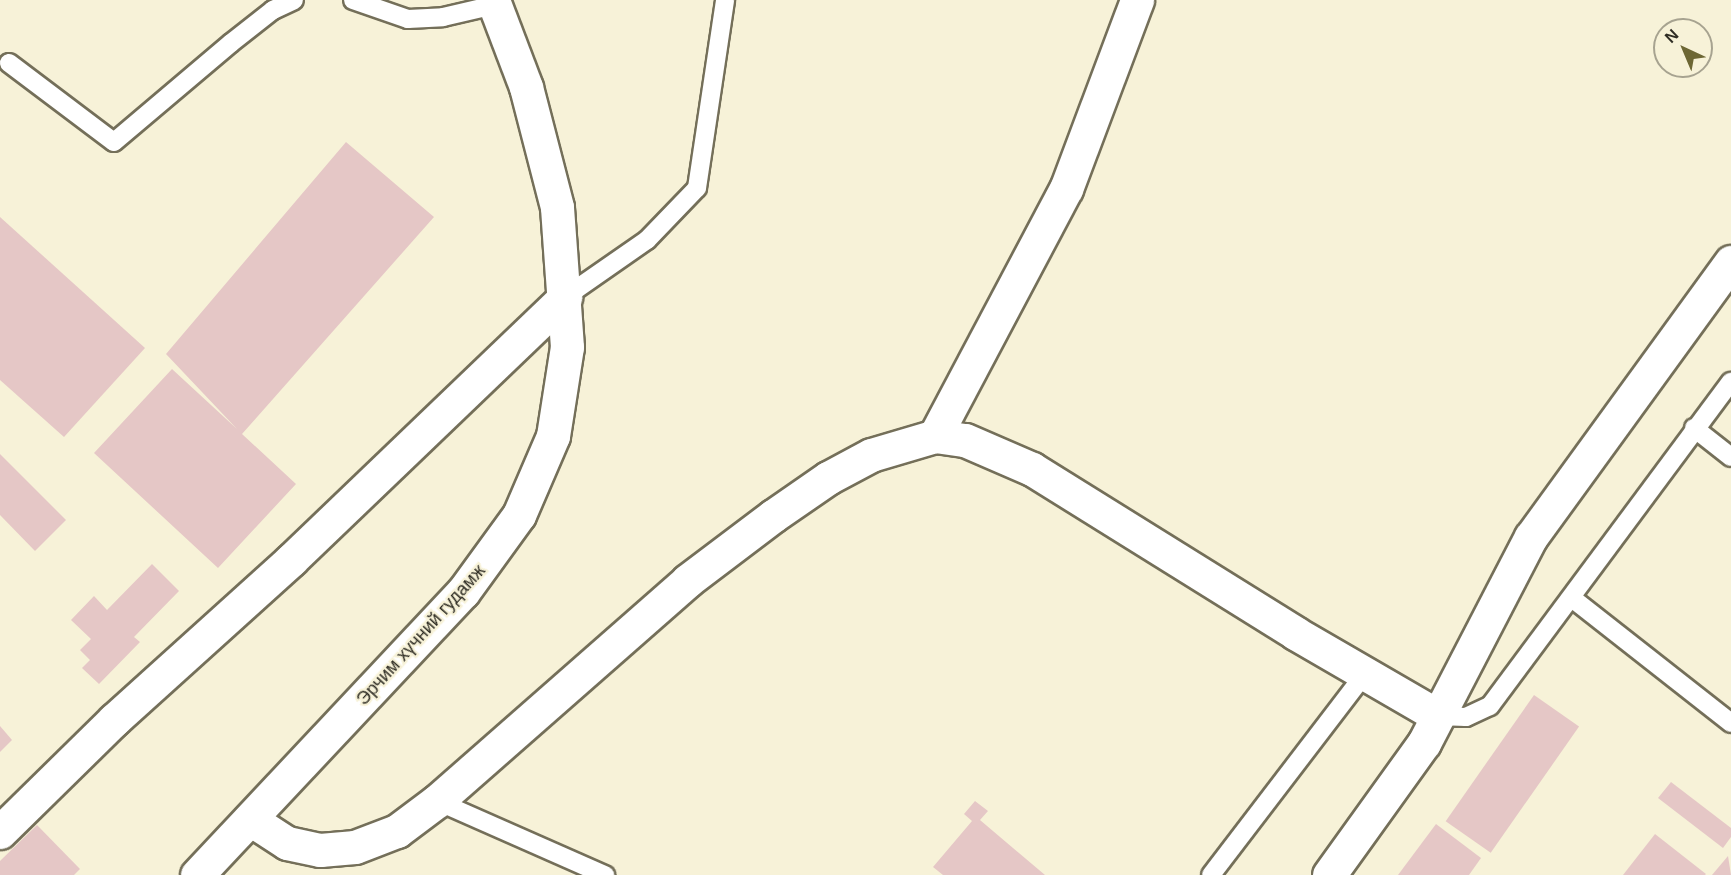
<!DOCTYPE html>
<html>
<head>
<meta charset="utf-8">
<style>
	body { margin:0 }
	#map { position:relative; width:1731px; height:875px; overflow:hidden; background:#f7f2d8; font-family:Arial,sans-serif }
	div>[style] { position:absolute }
	.building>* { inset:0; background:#e5c7c6; transform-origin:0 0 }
	.roads { filter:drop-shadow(2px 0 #746f59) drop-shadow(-2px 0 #746f59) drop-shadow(0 2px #746f59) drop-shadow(0 -2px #746f59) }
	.service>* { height:18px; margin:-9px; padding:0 9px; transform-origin:9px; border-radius:9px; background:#fff }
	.minor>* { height:33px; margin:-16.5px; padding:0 16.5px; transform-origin:16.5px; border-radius:16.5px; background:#fff }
	.secondary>* { height:33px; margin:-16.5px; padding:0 16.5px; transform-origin:16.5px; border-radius:16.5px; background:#fff }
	span { translate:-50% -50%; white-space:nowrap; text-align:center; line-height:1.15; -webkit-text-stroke:4.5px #f7f2d8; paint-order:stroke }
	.street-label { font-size:18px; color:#2f2d24 }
	.north { position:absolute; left:1653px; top:18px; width:60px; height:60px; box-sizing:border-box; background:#f7f2d8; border:2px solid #a7a390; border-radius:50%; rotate:316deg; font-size:16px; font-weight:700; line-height:24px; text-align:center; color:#2f2d24 }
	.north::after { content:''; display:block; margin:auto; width:21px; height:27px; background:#6d6734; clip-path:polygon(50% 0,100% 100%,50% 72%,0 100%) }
</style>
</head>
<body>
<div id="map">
	<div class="building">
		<i style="clip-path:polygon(346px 142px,434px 217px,242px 434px,296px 484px,218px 568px,94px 453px,172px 369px,237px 429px,166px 354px)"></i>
		<i style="clip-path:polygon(0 217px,145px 348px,64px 437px,0 380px)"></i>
		<i style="clip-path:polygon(0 454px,66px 520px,35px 551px,0 515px)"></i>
		<i style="clip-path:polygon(152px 564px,179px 591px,134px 637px,140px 642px,99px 684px,82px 668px,90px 660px,80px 650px,91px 639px,71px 620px,94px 596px,107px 610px)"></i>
		<i style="left:1534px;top:695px;width:55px;height:154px;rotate:35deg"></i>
		<i style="clip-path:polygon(0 726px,12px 740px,0 752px)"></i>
		<i style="clip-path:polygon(1671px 782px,1731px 828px,1731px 837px,1723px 848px,1658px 798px)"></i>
		<i style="clip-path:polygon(975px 801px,988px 811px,980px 820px,1045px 875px,943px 875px,933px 867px,972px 821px,964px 814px)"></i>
		<i style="clip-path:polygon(1436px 824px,1481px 858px,1469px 875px,1398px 875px)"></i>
		<i style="clip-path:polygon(37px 825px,80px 869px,74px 875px,0 875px,0 861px)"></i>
		<i style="clip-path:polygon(1655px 834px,1706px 874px,1705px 875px,1623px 875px)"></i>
		<i style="clip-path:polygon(1728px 856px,1731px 875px,1712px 875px)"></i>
	</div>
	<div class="roads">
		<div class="service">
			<i style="left:353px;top:0;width:58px;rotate:19.1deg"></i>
			<i style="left:408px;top:19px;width:35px;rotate:-3deg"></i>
			<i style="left:443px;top:17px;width:53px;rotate:-13deg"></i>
			<i style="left:9px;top:63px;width:131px;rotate:37deg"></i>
			<i style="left:114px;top:142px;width:153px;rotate:-40.2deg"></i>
			<i style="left:231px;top:43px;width:53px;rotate:-38.2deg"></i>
			<i style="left:273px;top:10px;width:23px;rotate:-25deg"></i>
			<i style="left:565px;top:297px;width:100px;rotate:-34.8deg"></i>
			<i style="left:647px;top:240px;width:72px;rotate:-46.1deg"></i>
			<i style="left:697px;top:188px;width:190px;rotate:-81.5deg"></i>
			<i style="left:1694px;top:428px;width:47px;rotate:38.1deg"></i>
			<i style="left:1573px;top:599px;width:201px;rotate:38.1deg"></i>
			<i style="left:1438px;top:716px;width:28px;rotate:2deg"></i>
			<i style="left:1466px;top:717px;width:26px;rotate:-25deg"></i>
			<i style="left:1490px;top:706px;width:404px;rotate:-53.4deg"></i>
			<i style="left:437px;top:801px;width:184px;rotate:23.8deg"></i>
			<i style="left:1211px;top:875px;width:252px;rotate:-52.6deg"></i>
		</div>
		<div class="minor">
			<i style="left:935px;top:436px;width:280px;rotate:-62.1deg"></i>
			<i style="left:1066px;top:189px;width:202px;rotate:-69.4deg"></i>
			<i style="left:250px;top:819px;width:44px;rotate:33deg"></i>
			<i style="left:287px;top:843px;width:34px;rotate:12deg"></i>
			<i style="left:320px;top:850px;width:35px;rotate:-5deg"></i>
			<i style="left:355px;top:847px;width:45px;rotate:-20.9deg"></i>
			<i style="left:397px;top:831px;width:50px;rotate:-36.9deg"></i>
			<i style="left:437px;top:801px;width:333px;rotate:-41.3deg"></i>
			<i style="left:687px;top:581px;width:108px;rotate:-37.1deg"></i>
			<i style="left:773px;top:516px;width:67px;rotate:-34.6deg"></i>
			<i style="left:828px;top:478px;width:49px;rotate:-28.1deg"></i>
			<i style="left:871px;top:455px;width:67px;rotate:-16.5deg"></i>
			<i style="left:935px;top:436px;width:30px;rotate:8deg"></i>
			<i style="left:965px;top:440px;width:73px;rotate:23.4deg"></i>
			<i style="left:1032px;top:469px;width:310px;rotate:31.9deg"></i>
			<i style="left:1295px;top:633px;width:165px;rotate:30.1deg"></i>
			<i style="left:0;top:832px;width:160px;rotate:-44.5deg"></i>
			<i style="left:114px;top:720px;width:239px;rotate:-42.1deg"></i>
			<i style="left:291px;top:560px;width:380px;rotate:-43.8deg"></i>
			<i style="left:1329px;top:875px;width:163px;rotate:-54.3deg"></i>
			<i style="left:1424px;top:743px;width:232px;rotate:-62.6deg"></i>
			<i style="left:1531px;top:537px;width:340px;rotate:-54deg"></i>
		</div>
		<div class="secondary">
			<i style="left:197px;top:875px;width:388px;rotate:-46.8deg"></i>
			<i style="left:463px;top:592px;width:95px;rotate:-54deg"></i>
			<i style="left:519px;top:515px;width:86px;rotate:-66.7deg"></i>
			<i style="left:553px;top:436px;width:90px;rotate:-81.1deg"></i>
			<i style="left:567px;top:347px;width:140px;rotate:-94.1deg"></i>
			<i style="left:557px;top:207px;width:124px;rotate:-104.5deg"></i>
			<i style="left:526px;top:87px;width:93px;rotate:-110.8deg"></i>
		</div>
	</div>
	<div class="street-label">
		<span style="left:421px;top:635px;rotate:-48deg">Эрчим хүчний гудамж</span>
	</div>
	<div class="north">N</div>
</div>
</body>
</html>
